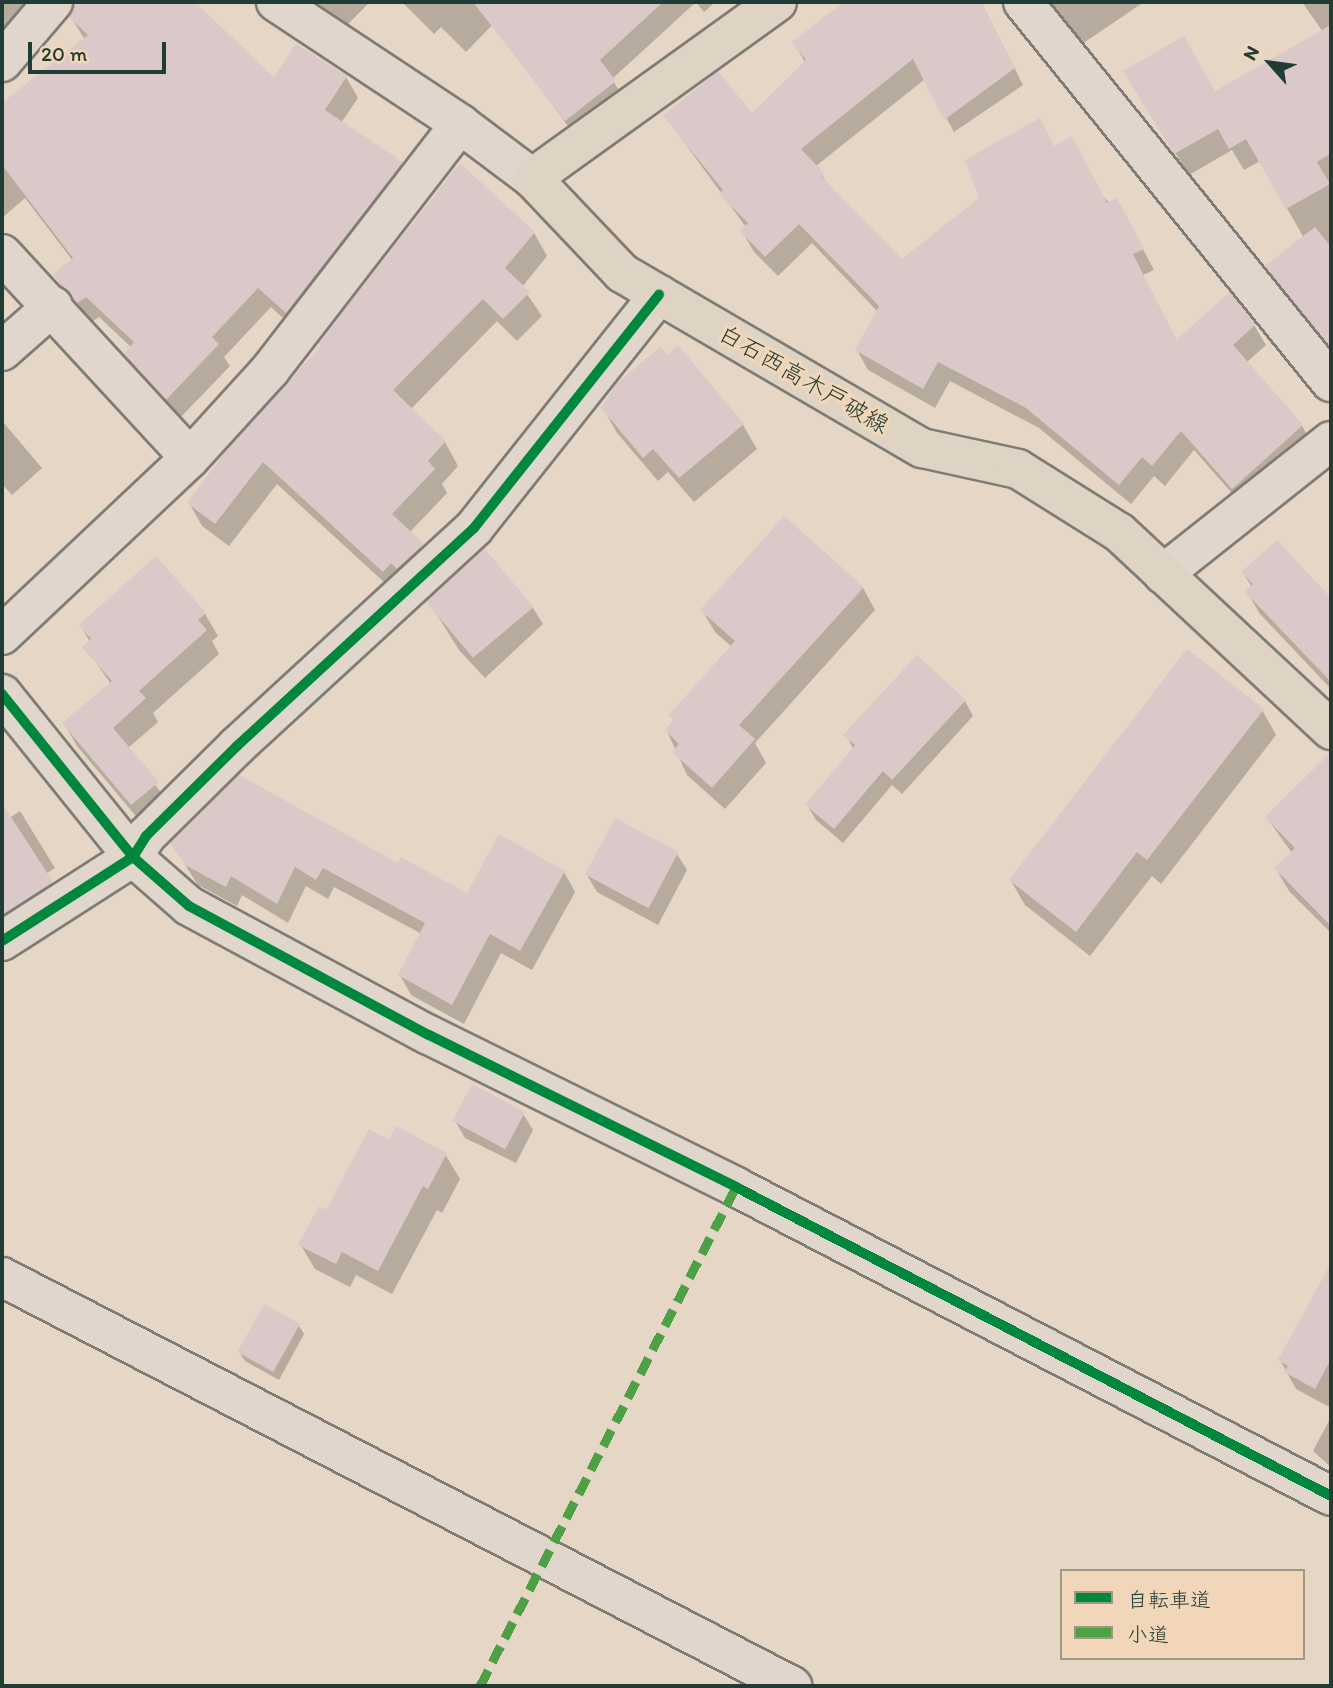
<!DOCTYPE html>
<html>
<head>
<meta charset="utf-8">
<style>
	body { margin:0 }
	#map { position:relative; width:1333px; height:1688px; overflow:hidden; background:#e5d6c6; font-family:Itim,"Klee One",sans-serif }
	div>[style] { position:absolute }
	.shadow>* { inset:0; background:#0003 }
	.building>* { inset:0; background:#dac9c8; transform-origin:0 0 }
	.roads { filter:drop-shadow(2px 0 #7e7c74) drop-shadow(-2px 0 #7e7c74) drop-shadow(0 2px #7e7c74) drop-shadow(0 -2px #7e7c74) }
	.minor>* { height:38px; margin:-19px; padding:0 19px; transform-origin:19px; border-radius:19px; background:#e0d6cb }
	.major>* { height:38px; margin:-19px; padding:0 19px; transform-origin:19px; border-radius:19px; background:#dfd4c4 }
	.quiet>* { height:9px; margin-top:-4.5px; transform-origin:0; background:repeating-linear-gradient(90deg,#4da043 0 18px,transparent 0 27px) }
	.cycleway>* { height:10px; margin:-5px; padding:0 5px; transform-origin:5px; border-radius:5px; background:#00873e }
	span { translate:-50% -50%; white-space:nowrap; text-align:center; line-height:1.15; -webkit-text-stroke:6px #f2d6b9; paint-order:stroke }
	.street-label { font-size:24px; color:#1f3d34 }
	.frame { position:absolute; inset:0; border:4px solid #1f3d34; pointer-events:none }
	.legend { position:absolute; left:1060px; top:1569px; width:245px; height:91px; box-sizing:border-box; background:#f2d6b9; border:2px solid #9e9984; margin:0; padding:9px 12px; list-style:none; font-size:21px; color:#1f3d34 }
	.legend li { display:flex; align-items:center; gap:14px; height:35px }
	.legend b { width:35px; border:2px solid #9e9984 }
	.north { position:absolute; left:1235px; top:28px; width:70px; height:70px; -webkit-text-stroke:5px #f2d6b9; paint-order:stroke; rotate:298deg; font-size:19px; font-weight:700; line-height:28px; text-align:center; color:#1f3d34 }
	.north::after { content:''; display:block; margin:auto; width:24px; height:32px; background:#1f3d34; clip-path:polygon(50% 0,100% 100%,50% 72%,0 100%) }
	.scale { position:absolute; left:28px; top:42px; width:138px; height:32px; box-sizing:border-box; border:4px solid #1f3d34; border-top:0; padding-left:9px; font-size:21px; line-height:24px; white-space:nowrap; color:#1f3d34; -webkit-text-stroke:5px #f2d6b9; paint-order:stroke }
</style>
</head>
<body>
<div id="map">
	<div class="shadow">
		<i style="clip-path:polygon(2px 2px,57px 2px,2px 35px)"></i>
		<i style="clip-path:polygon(76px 2px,193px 2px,275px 80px,346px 77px,358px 98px,341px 123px,401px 164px,413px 184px,299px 333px,271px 307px,224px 357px,230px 366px,179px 419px,138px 375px,126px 354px,132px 348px,99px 317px,90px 323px,67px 295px,55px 274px,73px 261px,25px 198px,2px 218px,2px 108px,85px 40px,71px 17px)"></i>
		<i style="clip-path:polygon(317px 2px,370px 2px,344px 28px)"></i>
		<i style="clip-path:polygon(402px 2px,515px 2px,466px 52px,441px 27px,434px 34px)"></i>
		<i style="clip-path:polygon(609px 2px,715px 2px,704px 12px,696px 2px,612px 79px,626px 102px,578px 140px,513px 50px,576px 32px)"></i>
		<i style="clip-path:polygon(851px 2px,981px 2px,1023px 85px,954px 132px,925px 79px,816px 166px,832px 191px,902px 262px,1054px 148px,1128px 221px,1154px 270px,1143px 275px,1177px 342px,1254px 325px,1266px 345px,1246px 363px,1302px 426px,1314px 447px,1245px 508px,1194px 450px,1165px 486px,1154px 476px,1131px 504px,1039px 428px,950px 381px,935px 408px,868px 370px,857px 350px,878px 312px,812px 243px,778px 276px,754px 252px,742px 231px,746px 227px,665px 116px,752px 115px,805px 62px,794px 43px)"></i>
		<i style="clip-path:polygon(1049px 2px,1144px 2px,1082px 44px)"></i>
		<i style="clip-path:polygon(1302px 2px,1331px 2px,1331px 352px,1267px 266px,1304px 238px,1260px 161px,1244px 170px,1232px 150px,1189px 175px,1138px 94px,1215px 93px,1323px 32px)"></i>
		<i style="clip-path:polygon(534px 233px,547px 256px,522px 287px,542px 316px,517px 341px,497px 321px,411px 409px,445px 442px,458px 466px,442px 484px,447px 493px,409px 533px,436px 569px,397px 594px,277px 484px,229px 546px,202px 526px,189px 503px)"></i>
		<i style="clip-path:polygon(603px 408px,743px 425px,757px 449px,694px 502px,668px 472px,658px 481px,617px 433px)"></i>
		<i style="clip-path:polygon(3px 422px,42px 468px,12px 495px,2px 484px)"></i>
		<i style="clip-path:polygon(1277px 542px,1331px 600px,1331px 689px,1260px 614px,1247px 592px,1252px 587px,1243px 573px)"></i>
		<i style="clip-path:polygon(863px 588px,875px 610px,755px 743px,766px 763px,725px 809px,687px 775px,667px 731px,675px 721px,671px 716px,732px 647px,715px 632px,702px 610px)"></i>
		<i style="clip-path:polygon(429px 602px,533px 608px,543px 624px,485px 678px,459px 650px)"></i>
		<i style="clip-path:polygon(205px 614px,218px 636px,212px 641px,219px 654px,153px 713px,158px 722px,128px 748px,170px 805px,145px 827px,77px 746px,64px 723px,111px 684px,85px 647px,90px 642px,81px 626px)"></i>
		<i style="clip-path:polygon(965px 701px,973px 716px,902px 794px,892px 785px,843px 843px,816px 820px,807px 805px,854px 750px,846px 735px)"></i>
		<i style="clip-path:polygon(1262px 710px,1276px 735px,1161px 884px,1152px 876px,1090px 956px,1025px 905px,1011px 881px)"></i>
		<i style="clip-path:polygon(1321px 765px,1331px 776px,1331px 933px,1289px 891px,1276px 869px,1292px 853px,1267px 818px)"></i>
		<i style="clip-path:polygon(20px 811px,55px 868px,46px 874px,68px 911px,2px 955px,2px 823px)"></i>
		<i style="clip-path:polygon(677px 854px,687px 870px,658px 925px,597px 892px,587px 875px)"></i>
		<i style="clip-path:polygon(184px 863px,399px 866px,467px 895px,564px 872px,575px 892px,532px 970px,501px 953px,464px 1024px,411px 995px,400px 975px,422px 934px,334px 887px,328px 899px,306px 886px,288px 923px,242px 895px,237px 906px,198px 885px)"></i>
		<i style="clip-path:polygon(523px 1114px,533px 1130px,516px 1163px,465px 1138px,455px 1121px)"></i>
		<i style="clip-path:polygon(390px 1142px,445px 1154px,460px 1179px,442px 1213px,437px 1210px,392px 1294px,356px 1275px,350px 1287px,315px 1269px,300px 1244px)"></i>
		<i style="clip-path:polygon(1331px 1270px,1331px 1408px,1296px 1389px,1280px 1360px)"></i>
		<i style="clip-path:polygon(299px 1326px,304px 1334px,279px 1380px,245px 1361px,240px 1353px)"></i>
		<i style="clip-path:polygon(1331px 1417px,1331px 1467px,1313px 1451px)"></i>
	</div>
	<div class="building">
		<i style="clip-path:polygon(74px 2px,195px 2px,274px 77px,296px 44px,347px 76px,325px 110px,403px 162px,286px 313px,258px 288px,212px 337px,219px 344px,166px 400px,124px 354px,134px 342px,86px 297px,77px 303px,53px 274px,73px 258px,2px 165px,2px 103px,88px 35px,69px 17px)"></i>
		<i style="clip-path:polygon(473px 2px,663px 2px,600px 60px,616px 81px,565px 121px)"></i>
		<i style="clip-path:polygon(844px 2px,981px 2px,1015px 68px,944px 120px,913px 59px,801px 149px,824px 173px,821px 176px,902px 259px,979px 198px,965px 160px,1040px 118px,1054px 146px,1072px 136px,1107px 203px,1117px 198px,1144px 249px,1133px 254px,1176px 340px,1230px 292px,1256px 324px,1233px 345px,1303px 425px,1232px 489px,1181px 431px,1152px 466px,1142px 457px,1119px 485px,1026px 408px,938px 362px,923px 389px,855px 350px,879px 306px,799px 224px,765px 257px,740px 231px,748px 223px,719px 194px,723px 190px,663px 116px,718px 71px,752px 113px,806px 60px,792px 42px)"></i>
		<i style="clip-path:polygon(1331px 25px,1331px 153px,1317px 162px,1330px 184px,1286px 209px,1246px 139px,1229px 149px,1218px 129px,1174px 154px,1123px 71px,1184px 36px,1215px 91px)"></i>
		<i style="clip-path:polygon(460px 163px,535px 232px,505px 268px,530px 292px,503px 319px,483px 299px,393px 390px,446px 441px,428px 461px,435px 469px,392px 514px,424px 544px,397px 569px,391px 563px,383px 572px,263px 462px,215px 524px,187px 503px,228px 448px,321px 346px,318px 343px)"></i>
		<i style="clip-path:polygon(1315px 227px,1331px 247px,1331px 348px,1265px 266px)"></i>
		<i style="clip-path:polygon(678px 345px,744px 424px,679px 478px,653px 449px,643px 458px,601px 408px,616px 384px,660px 347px,667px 355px)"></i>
		<i style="clip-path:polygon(784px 516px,864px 587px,739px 725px,755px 739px,712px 788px,672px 752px,679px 744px,665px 730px,674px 720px,669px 715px,735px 641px,700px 610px)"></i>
		<i style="clip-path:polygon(1277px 540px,1331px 598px,1331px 682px,1245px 592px,1253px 584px,1241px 572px)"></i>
		<i style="left:484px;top:548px;width:77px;height:79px;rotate:50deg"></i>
		<i style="clip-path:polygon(156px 556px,206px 613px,198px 620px,207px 630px,139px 691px,146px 698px,113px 728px,159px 782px,131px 805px,62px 723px,112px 681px,82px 647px,91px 639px,79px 625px)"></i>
		<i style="clip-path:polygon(1187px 649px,1264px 709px,1147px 860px,1137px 852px,1076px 932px,1009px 880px)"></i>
		<i style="clip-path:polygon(917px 655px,966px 700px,892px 780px,883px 771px,834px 829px,805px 805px,855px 745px,843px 735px)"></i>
		<i style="clip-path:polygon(1331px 752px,1331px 926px,1274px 868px,1295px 848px,1265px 817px)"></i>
		<i style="clip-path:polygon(239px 775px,398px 863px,401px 857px,467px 893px,499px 834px,565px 871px,520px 951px,490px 934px,452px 1005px,398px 975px,425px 923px,323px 868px,316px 880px,295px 867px,277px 904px,231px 876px,226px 887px,185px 865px,170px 843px)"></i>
		<i style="clip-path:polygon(2px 803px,53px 882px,2px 915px)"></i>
		<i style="left:615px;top:818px;width:72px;height:64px;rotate:28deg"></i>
		<i style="left:472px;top:1084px;width:60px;height:42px;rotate:28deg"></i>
		<i style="clip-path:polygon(396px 1126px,447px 1153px,428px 1189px,423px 1186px,378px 1271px,342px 1252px,336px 1264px,298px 1245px,319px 1206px,326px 1210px,369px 1129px,389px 1140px)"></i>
		<i style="clip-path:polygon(1331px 1263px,1331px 1359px,1315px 1389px,1284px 1372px,1288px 1366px,1278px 1360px)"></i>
		<i style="left:264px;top:1304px;width:41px;height:55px;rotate:29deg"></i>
	</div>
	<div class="roads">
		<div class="minor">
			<i style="left:276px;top:2px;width:221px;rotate:33.5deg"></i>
			<i style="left:460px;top:124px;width:90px;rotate:36.9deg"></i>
			<i style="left:1023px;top:2px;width:489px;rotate:51deg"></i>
			<i style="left:2px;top:62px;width:79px;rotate:-49.6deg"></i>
			<i style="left:2px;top:254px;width:277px;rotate:47.3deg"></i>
			<i style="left:2px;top:351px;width:68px;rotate:-41.4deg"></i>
			<i style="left:1163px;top:574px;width:214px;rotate:-38.4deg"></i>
			<i style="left:2px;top:635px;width:258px;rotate:-43.3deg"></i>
			<i style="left:190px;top:458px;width:119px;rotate:-47.7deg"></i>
			<i style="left:270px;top:370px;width:311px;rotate:-52.3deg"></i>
			<i style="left:2px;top:694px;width:209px;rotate:51.2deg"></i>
			<i style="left:133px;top:857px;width:74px;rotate:41.2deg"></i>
			<i style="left:189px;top:906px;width:272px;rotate:28.3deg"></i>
			<i style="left:429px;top:1035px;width:343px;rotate:26.3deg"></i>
			<i style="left:736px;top:1187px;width:670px;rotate:27.44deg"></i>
			<i style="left:2px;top:941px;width:156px;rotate:-32.7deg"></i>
			<i style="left:133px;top:857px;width:25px;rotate:-58deg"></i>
			<i style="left:146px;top:836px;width:128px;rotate:-44.7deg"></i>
			<i style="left:237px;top:746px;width:322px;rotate:-42.6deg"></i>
			<i style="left:474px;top:528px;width:298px;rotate:-51.6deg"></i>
			<i style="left:2px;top:1277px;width:890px;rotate:27.37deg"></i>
		</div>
		<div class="major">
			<i style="left:777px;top:2px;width:302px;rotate:144.3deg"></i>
			<i style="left:532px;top:178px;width:131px;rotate:46.5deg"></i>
			<i style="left:622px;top:273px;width:347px;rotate:30.3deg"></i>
			<i style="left:922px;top:448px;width:98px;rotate:12.3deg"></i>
			<i style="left:1018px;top:469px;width:120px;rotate:32.1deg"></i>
			<i style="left:1120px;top:533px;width:289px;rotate:43deg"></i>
		</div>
	</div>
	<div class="quiet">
		<i style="left:480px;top:1686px;width:561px;rotate:-62.84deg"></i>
	</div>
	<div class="cycleway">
		<i style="left:2px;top:694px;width:209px;rotate:51.2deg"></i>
		<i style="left:133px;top:857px;width:74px;rotate:41.2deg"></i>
		<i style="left:189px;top:906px;width:272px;rotate:28.3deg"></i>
		<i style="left:429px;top:1035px;width:343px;rotate:26.3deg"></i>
		<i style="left:736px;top:1187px;width:670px;rotate:27.44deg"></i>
		<i style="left:2px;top:941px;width:156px;rotate:-32.7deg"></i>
		<i style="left:133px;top:857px;width:25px;rotate:-58deg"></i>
		<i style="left:146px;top:836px;width:128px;rotate:-44.7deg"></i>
		<i style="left:237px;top:746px;width:322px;rotate:-42.6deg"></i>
		<i style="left:474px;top:528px;width:298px;rotate:-51.6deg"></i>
	</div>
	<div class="street-label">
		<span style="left:804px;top:379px;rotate:30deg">白石西高木戸破線</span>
	</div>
	<div class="frame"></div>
	<ul class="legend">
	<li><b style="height:9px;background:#00873e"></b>自転車道</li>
	<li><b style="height:9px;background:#4da043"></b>小道</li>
	</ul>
	<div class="north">N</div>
	<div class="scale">20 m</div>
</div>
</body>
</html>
